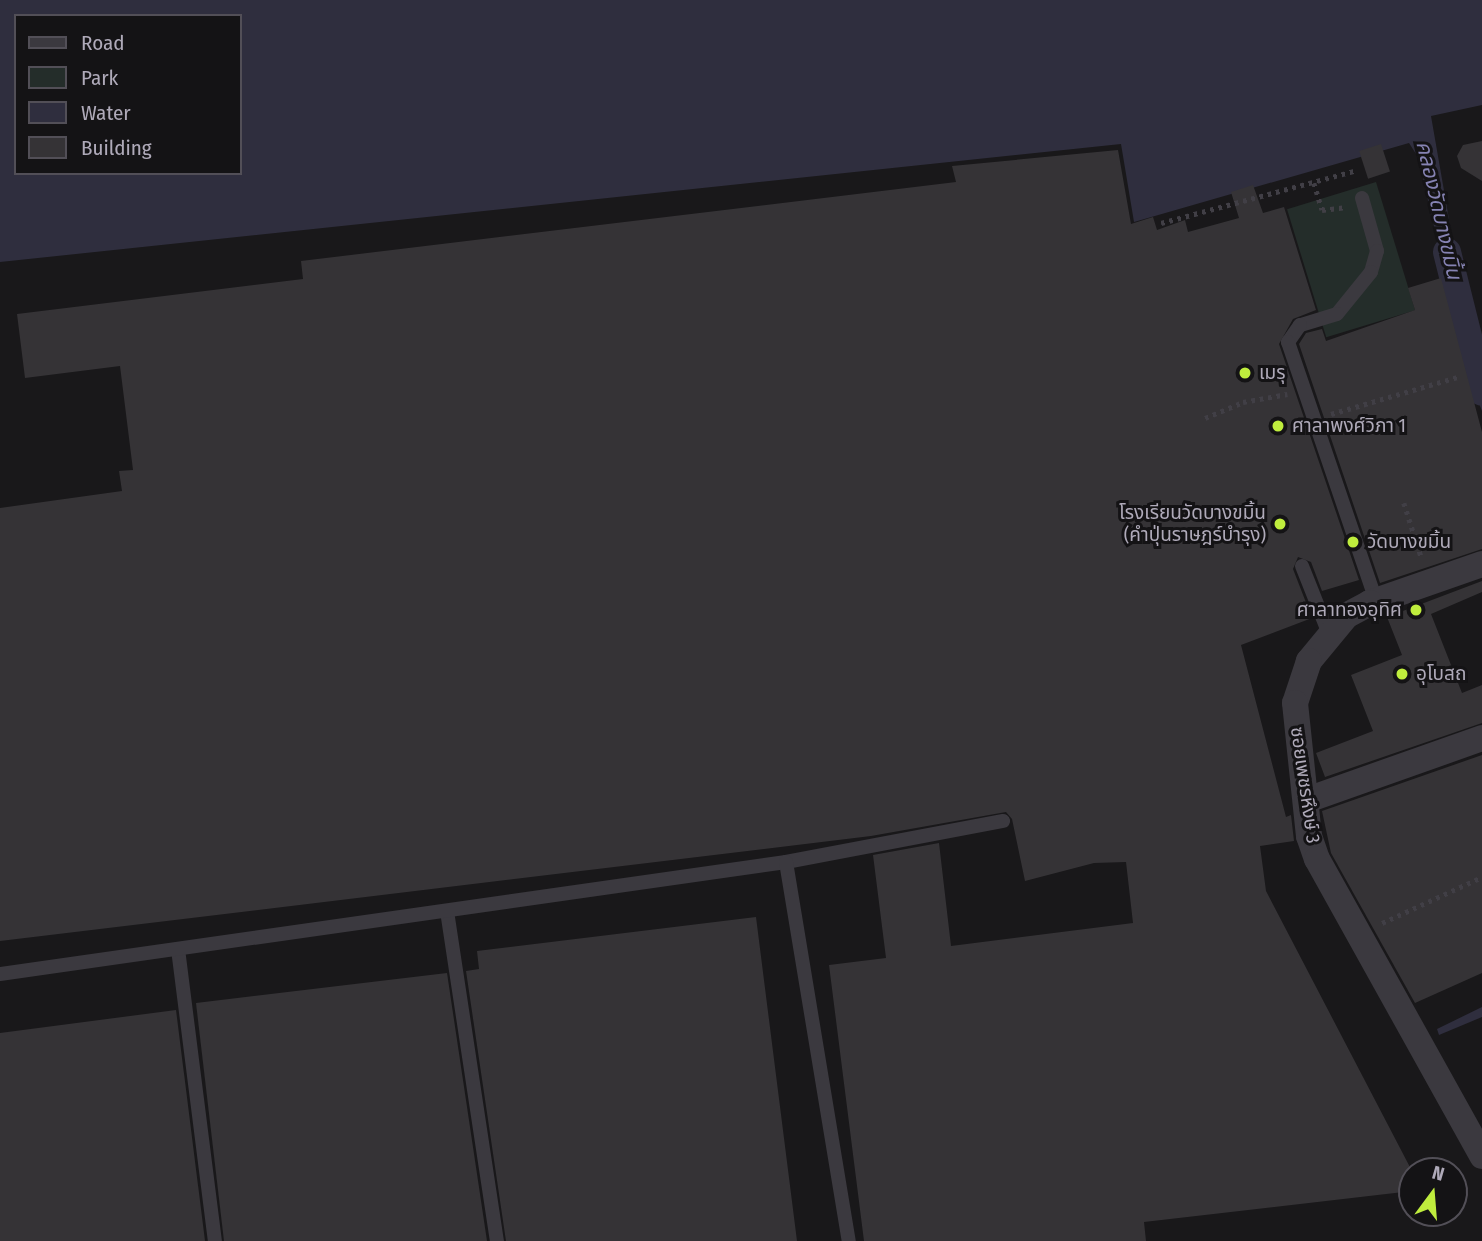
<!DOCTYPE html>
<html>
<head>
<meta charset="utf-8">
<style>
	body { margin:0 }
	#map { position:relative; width:1482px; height:1241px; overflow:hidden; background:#19181a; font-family:"Fira Sans Condensed","Noto Sans Thai",sans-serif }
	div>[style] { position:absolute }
	.green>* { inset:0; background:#242d2a; transform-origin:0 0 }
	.water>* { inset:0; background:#2f2e3e }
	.canal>* { height:28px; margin:-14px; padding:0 14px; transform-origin:14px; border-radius:14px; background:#2f2e3e }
	.building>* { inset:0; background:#353336; transform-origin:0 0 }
	.path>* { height:4.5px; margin-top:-2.25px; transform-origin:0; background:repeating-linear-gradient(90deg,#413f46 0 3.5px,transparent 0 8.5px) }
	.lane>* { height:14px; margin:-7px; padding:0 7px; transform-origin:7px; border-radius:7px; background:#3b393f }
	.street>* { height:26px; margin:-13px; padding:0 13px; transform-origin:13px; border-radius:13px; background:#3b393f }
	.dots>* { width:19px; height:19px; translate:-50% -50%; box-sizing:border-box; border:4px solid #141315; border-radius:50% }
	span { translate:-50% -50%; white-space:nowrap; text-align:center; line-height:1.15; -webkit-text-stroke:6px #141315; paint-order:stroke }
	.poi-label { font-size:19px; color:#afaab9 }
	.left { translate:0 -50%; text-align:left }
	.right { translate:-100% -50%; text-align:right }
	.street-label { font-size:19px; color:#afaab9 }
	.water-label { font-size:21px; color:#8683b3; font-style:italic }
	.legend { position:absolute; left:14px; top:14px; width:228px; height:161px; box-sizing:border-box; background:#141315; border:2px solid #524f57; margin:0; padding:9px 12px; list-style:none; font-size:21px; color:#afaab9 }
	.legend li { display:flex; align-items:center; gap:14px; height:35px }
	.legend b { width:35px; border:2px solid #524f57 }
	.north { position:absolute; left:1398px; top:1157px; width:70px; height:70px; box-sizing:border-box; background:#141315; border:2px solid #524f57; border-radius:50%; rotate:16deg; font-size:19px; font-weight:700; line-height:28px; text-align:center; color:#afaab9 }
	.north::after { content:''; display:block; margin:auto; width:24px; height:32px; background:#bfed3d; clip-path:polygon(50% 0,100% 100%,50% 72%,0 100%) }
</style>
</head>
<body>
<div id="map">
	<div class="green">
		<i style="left:1376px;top:182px;width:134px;height:93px;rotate:73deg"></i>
	</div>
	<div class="water">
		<i style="clip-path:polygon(evenodd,0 0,1482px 0,1482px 105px,1431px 116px,1461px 288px,1449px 291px,1418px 157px,1409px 143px,1134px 222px,1121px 144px,0 262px,0 0,16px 16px,240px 16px,240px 173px,16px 173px,16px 16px)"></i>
		<i style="clip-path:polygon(1481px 371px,1482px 373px,1482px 411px,1467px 372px)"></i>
		<i style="clip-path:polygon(1482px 1007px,1482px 1017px,1439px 1035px,1437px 1029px)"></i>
	</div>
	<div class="canal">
		<i style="left:1447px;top:252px;width:144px;rotate:76deg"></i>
	</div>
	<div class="building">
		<i style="clip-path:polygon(1482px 141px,1482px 181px,1461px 168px,1457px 156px,1463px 145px)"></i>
		<i style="left:1381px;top:144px;width:29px;height:23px;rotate:72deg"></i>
		<i style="clip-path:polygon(1118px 150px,1131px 224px,1153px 217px,1157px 230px,1185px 220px,1188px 232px,1239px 218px,1231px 192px,1253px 185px,1263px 213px,1284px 207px,1316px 310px,1293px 319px,1279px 344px,1359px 580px,1322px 591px,1311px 562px,1298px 557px,1293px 569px,1312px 618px,1241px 645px,1286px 817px,1291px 815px,1294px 841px,1260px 846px,1266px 891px,1412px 1171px,1412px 1191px,1144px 1222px,1146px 1241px,864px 1241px,829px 965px,886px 958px,873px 855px,939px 843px,951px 946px,1133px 923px,1126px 862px,1094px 863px,1025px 881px,1012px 819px,1006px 812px,871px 836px,0 941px,0 508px,122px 491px,119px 471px,133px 470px,120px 366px,25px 378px,17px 314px,303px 279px,301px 261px,956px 182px,952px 166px)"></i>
		<i style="clip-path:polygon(1441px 278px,1482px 432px,1482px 549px,1380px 583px,1299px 344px,1306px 333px,1322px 329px,1326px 341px,1415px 310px,1408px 288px)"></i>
		<i style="clip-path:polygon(1482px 581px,1482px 592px,1431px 614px,1462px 693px,1482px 685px,1482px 723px,1325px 777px,1316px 753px,1373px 731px,1351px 675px,1402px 655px,1387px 617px)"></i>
		<i style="clip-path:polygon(1482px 755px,1482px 973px,1415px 1003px,1331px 853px,1322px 811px)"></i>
		<i style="clip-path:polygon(756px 917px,797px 1241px,506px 1241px,466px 971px,479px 969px,477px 951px)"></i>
		<i style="clip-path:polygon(447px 973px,487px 1241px,224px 1241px,196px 1003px)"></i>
		<i style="clip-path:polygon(176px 1010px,205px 1241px,0 1241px,0 1033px)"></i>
	</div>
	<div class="path">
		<i style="left:1314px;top:183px;width:28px;rotate:73deg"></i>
		<i style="left:1322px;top:210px;width:23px;rotate:-7deg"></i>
		<i style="left:1161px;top:223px;width:203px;rotate:-15.1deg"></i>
		<i style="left:1331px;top:414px;width:135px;rotate:-16.3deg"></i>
		<i style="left:1205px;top:418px;width:41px;rotate:-22.8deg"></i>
		<i style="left:1243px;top:402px;width:45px;rotate:-10.3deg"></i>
		<i style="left:1404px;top:503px;width:59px;rotate:72.2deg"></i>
		<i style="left:1382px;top:923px;width:110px;rotate:-24.7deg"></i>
	</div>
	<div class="lane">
		<i style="left:1362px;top:198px;width:55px;rotate:74.2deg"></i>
		<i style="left:1377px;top:251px;width:22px;rotate:106deg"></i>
		<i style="left:1371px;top:272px;width:54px;rotate:129deg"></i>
		<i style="left:1337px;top:314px;width:39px;rotate:163deg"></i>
		<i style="left:1300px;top:325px;width:21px;rotate:125deg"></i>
		<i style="left:1288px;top:342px;width:274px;rotate:71.2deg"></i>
		<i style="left:1302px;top:566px;width:73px;rotate:68.3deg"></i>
		<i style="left:786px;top:862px;width:221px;rotate:-10.7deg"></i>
		<i style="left:447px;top:911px;width:334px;rotate:81.4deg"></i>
		<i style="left:178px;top:949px;width:294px;rotate:82.8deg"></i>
		<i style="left:0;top:974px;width:794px;rotate:-8.11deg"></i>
		<i style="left:786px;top:862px;width:384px;rotate:80.6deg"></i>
	</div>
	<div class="street">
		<i style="left:1482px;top:564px;width:119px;rotate:160.8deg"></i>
		<i style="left:1370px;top:603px;width:26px;rotate:152deg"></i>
		<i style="left:1347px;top:615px;width:60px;rotate:129.6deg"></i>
		<i style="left:1309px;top:661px;width:44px;rotate:108.4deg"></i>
		<i style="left:1295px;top:703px;width:134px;rotate:84deg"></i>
		<i style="left:1309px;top:836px;width:24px;rotate:71deg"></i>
		<i style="left:1317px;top:859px;width:340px;rotate:60.9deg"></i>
		<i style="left:1307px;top:800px;width:186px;rotate:-19.5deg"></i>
	</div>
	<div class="dots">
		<i style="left:1245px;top:373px;background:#bfed3d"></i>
		<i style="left:1278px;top:426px;background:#bfed3d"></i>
		<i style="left:1280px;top:524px;background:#bfed3d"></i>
		<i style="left:1353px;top:542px;background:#bfed3d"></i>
		<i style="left:1416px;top:610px;background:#bfed3d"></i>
		<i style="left:1402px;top:674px;background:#bfed3d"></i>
	</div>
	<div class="poi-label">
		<span class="left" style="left:1259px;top:373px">เมรุ</span>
		<span class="left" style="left:1292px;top:426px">ศาลาพงศ์วิภา 1</span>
		<span class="right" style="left:1266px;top:524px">โรงเรียนวัดบางขมิ้น<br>(คำปุ่นราษฎร์บำรุง)</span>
		<span class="left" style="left:1367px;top:542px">วัดบางขมิ้น</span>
		<span class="right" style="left:1402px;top:610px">ศาลาทองอุทิศ</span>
		<span class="left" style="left:1416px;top:674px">อุโบสถ</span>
	</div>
	<div class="street-label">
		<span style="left:1305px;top:785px;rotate:82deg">ซอยเพชรหึงษ์ 3</span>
	</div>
	<div class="water-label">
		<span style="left:1439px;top:210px;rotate:77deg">คลองวัดบางขมิ้น</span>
	</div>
	<ul class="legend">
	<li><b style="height:9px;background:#3b393f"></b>Road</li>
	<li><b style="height:19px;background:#242d2a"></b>Park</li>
	<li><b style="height:19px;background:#2f2e3e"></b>Water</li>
	<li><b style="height:19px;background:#353336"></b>Building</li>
	</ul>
	<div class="north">N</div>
</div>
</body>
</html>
